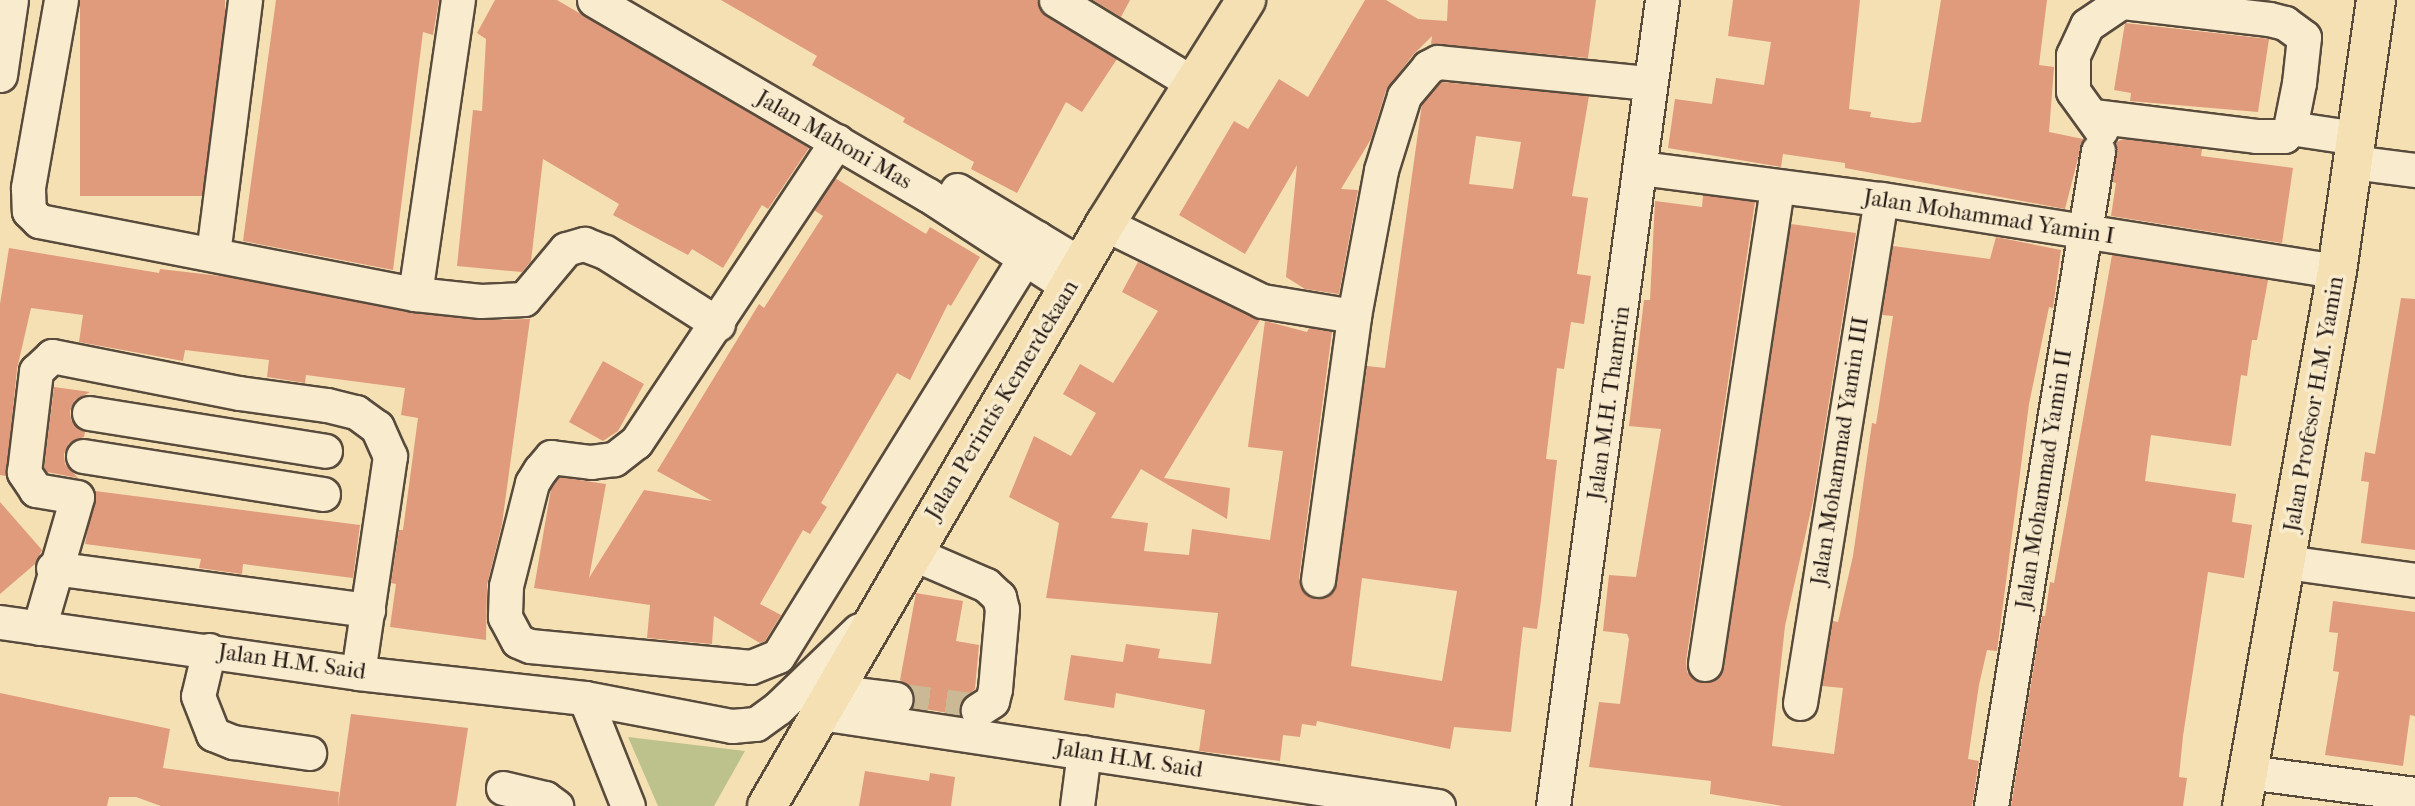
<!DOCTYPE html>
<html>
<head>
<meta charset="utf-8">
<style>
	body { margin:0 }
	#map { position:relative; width:2415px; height:806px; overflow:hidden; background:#f5e0b4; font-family:"IM FELL French Canon",serif }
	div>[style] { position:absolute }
	.green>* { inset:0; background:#bdc28c }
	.building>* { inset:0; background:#e09a7c; transform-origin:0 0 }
	.minor-tunnel>* { height:33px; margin-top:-16.5px; transform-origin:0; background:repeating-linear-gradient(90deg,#cbb894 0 33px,transparent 0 50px) }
	.roads { filter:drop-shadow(2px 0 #584b3c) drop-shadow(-2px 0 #584b3c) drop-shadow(0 2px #584b3c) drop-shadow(0 -2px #584b3c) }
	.minor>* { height:33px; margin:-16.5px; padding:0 16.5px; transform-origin:16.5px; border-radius:16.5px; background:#f8ebce }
	.major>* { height:38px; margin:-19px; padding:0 19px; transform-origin:19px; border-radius:19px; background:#f5e0b4 }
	span { translate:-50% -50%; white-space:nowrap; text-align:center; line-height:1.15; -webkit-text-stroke:7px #f8ebce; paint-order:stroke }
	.street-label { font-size:23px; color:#241914 }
</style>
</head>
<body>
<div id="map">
	<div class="green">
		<i style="clip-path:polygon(628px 737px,745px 751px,714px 806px,658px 806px)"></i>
	</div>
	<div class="building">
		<i style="left:80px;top:0;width:145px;height:196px"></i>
		<i style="clip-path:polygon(276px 0,439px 0,433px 35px,423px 32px,393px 270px,243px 241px)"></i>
		<i style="clip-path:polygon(495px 0,557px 0,809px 148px,768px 209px,762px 205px,723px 268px,692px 249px,688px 255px,613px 215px,619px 204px,543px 159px,531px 261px,522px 272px,457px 266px,473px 110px,482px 111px,486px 39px,477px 33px)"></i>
		<i style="clip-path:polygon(721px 0,1037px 0,1046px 16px,1117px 59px,1082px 112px,1066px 102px,1017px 193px,971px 169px,974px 162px,903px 122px,905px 118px,812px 65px,817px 56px)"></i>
		<i style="clip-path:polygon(1093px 0,1130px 0,1121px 17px)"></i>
		<i style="clip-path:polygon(1365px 0,1386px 0,1418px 19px,1447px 21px,1448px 0,1596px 0,1588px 58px,1431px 44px,1432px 36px,1413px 55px,1386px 90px,1371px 139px,1341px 189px,1358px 190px,1339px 294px,1305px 289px,1286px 277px,1297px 165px,1245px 254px,1179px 215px,1234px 121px,1248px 129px,1279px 79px,1308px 97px)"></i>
		<i style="clip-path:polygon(1733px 0,1860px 0,1849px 109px,1871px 112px,1870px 117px,1913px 123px,1921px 122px,1941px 0,2047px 0,2039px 65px,2054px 67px,2049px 132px,2083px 139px,2065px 209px,1845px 168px,1845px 163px,1783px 154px,1781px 167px,1668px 148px,1675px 99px,1712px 104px,1716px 78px,1764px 85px,1771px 42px,1728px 36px)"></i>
		<i style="clip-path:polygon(2125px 23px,2269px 39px,2258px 112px,2130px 101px,2131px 93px,2114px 90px)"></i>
		<i style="clip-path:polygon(evenodd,1442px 82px,1589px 96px,1572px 196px,1588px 198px,1577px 274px,1591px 276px,1584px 324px,1571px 322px,1564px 369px,1557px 368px,1546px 459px,1557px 460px,1541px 600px,1537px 629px,1523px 627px,1511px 732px,1454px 727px,1450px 749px,1317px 721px,1316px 726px,1302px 724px,1300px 737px,1283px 735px,1280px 761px,1199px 751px,1205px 710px,1116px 693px,1114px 708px,1064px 700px,1071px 655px,1123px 662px,1126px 644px,1160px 649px,1158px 658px,1211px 664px,1218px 613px,1046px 598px,1059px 523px,1009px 497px,1034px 436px,1071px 456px,1096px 413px,1063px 394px,1080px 364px,1113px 383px,1158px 311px,1122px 292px,1138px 262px,1260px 320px,1164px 478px,1230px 488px,1227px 519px,1141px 469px,1111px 518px,1148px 523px,1144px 551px,1189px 555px,1192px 529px,1270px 540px,1283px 451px,1248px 447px,1265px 321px,1307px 332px,1309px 328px,1332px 332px,1299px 578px,1306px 595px,1315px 599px,1334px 591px,1367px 366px,1385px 368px,1422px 104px,1442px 82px,1476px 136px,1521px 142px,1513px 189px,1469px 184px,1476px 136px,1442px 82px,1362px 578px,1457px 591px,1442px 681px,1351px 666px,1362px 578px)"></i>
		<i style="clip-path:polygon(2123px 139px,2202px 149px,2201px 156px,2293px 168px,2282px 243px,2111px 216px,2116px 183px,2112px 182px,2115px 143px)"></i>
		<i style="clip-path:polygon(835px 178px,926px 234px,930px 227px,980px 257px,951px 306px,948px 304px,910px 380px,897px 373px,821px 503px,827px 507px,810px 534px,803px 530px,760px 604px,781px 615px,765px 641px,760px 643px,714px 616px,712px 644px,647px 638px,650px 605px,534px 588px,551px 489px,559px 477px,606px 484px,589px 578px,644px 490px,712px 501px,657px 471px,759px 304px,764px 308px,823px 216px,814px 210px)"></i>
		<i style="clip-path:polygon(1703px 195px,1755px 202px,1686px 661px,1687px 672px,1701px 683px,1713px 682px,1724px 667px,1791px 224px,1856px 233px,1813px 501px,1785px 626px,1772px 746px,1834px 754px,1843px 688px,1822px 686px,1833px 621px,1838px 622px,1853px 556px,1872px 423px,1876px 424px,1893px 316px,1882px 315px,1893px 246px,1990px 259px,1996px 237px,2061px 250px,2053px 308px,2049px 307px,2029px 404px,1997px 651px,1987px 650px,1979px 685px,1968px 759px,1979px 761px,1972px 806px,1783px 806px,1710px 794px,1711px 781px,1589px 767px,1599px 702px,1620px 704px,1629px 639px,1627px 634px,1603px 631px,1609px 575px,1636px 577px,1661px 429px,1629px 426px,1644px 300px,1650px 300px,1655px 201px,1702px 207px)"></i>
		<i style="clip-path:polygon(9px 248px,159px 273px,160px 269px,229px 277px,413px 313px,479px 320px,530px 319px,502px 524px,487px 585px,486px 640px,390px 627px,396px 584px,391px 583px,399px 530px,403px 530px,418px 418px,401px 415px,405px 388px,306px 375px,305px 383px,267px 377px,269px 360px,185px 350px,183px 361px,79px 342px,83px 315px,31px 308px,17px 369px,6px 476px,0 475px,0 304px)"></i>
		<i style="clip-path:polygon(2112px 255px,2268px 280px,2257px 340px,2252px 340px,2247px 376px,2241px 375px,2231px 446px,2151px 435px,2145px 481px,2236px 494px,2232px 522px,2252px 525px,2244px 578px,2208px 572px,2183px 736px,2179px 777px,2187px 778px,2183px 806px,2011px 806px,2042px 616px,2045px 616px,2050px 582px,2054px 583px)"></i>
		<i style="clip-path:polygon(2401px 298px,2415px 299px,2415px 550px,2361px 543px,2369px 482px,2361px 481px,2365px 452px,2375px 454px)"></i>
		<i style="clip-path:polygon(603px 361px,644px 384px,618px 431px,603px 441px,569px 422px)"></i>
		<i style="clip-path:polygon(54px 387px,90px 392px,75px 400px,70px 411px,71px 420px,85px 432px,84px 437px,69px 443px,64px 454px,65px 464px,78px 478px,47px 472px,44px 467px)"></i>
		<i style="clip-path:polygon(95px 491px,360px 525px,353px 578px,243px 564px,242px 574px,199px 568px,201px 559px,85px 544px)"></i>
		<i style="clip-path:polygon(0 502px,42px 550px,35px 564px,0 594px)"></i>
		<i style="clip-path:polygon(916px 593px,963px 601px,956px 641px,979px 645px,975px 689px,961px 701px,960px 715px,913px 707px,913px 691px,900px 680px)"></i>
		<i style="clip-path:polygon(2333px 601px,2415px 612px,2415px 716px,2410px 715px,2403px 766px,2325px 755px,2339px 672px,2333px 671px,2338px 633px,2329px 632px)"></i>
		<i style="clip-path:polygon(0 693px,170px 729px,163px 768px,339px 792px,338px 806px,161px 806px,136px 797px,109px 797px,107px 806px,0 806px)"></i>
		<i style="clip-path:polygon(351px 714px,468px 728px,456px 806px,338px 806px)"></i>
		<i style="clip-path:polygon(865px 771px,929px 781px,930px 773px,955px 777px,951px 806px,859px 806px)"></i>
	</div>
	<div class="minor-tunnel">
		<i style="left:896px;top:699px;width:83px;rotate:7.6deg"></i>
	</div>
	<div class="roads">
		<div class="minor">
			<i style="left:61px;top:0;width:191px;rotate:100deg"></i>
			<i style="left:28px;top:188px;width:23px;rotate:88deg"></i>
			<i style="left:29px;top:211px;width:14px;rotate:45deg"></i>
			<i style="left:39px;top:221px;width:383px;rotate:11deg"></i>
			<i style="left:415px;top:294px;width:66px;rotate:6.1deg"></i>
			<i style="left:481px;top:301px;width:43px;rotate:-2.7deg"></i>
			<i style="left:524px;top:299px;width:65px;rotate:-50deg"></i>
			<i style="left:566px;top:249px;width:19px;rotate:-16deg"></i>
			<i style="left:584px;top:244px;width:22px;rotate:21deg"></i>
			<i style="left:605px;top:252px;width:134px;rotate:32.5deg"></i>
			<i style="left:594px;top:0;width:387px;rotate:30.3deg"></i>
			<i style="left:928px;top:195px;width:168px;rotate:33.1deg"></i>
			<i style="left:1056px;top:0;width:162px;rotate:31.3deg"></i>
			<i style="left:0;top:75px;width:76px;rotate:-81.7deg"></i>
			<i style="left:2093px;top:116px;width:164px;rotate:7deg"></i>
			<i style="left:2256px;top:136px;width:28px"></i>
			<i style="left:2284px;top:136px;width:10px;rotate:-53deg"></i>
			<i style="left:2290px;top:128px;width:46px;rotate:-78.7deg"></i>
			<i style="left:2299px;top:83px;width:46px;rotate:-83.8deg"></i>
			<i style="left:2304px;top:37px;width:24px;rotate:-144deg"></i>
			<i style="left:2285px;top:23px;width:16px;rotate:-166deg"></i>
			<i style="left:2269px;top:19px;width:149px;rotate:-173.4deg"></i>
			<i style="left:2121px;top:2px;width:41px;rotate:145.9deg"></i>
			<i style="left:2087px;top:25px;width:33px;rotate:115deg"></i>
			<i style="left:2073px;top:55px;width:36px;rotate:90deg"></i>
			<i style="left:2073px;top:91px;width:48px;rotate:54.3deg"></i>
			<i style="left:2290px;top:128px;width:67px;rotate:8.6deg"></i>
			<i style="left:837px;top:141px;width:362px;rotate:123.7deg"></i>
			<i style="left:636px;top:442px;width:28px;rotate:142deg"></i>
			<i style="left:614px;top:459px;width:23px;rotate:173deg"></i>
			<i style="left:591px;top:462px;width:40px;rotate:-172.9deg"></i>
			<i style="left:551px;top:457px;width:17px;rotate:130deg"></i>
			<i style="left:540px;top:470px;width:15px;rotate:122deg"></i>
			<i style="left:532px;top:483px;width:106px;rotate:104.2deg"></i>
			<i style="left:506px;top:586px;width:31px;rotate:92deg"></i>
			<i style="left:505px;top:617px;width:27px;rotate:62deg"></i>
			<i style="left:518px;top:641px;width:13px;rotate:23deg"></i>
			<i style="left:530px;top:646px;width:222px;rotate:5.4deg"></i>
			<i style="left:751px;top:667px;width:29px;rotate:-22deg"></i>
			<i style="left:778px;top:656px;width:492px;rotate:-58.2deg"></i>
			<i style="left:2352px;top:162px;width:64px;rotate:7.2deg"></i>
			<i style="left:1641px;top:168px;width:242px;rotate:7.4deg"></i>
			<i style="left:1881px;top:199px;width:462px;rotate:9deg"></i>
			<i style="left:957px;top:190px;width:146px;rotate:31deg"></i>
			<i style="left:1105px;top:224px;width:175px;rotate:26.1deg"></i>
			<i style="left:1262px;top:301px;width:93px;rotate:9.3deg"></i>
			<i style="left:213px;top:254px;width:256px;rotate:-82.8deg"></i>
			<i style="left:415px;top:294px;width:297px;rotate:-81.7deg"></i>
			<i style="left:89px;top:413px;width:239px;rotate:9.1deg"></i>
			<i style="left:83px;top:456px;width:243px;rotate:9deg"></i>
			<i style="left:912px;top:553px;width:81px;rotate:23.4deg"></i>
			<i style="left:986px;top:585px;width:18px;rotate:43deg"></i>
			<i style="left:999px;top:597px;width:12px;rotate:76deg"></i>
			<i style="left:1002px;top:609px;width:80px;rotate:95deg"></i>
			<i style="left:995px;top:689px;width:12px;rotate:104deg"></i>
			<i style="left:992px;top:701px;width:17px;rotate:147deg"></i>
			<i style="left:2286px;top:562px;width:130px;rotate:7.9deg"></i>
			<i style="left:53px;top:568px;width:318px;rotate:7.6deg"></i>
			<i style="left:1318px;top:580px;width:266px;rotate:-82.2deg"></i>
			<i style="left:1354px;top:316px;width:148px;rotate:-79.5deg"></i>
			<i style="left:1381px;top:170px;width:77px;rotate:-72.7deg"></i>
			<i style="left:1404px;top:96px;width:38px;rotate:-50deg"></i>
			<i style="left:1428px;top:67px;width:11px;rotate:-27deg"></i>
			<i style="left:1438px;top:62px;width:213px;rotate:5.7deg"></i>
			<i style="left:0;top:622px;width:362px;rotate:8.1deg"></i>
			<i style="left:358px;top:673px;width:228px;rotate:6.3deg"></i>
			<i style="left:585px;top:698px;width:150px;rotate:10.8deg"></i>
			<i style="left:732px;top:726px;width:24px;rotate:-5deg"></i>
			<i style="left:756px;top:724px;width:27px;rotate:-36deg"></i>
			<i style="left:778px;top:708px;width:112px;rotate:-43.9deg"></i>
			<i style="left:39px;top:628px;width:136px;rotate:-73.8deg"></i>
			<i style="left:77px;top:497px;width:42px;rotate:-170.3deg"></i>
			<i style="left:36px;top:490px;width:22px;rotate:-124deg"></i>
			<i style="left:24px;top:472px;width:102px;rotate:-83.2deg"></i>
			<i style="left:36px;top:371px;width:22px;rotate:-43deg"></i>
			<i style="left:52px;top:356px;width:191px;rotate:11.2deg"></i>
			<i style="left:239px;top:393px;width:89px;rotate:7.8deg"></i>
			<i style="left:327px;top:405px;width:30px;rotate:14deg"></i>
			<i style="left:356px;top:412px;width:26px;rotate:36deg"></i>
			<i style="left:377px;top:427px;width:32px;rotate:66deg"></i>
			<i style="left:390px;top:456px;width:219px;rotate:98.4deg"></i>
			<i style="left:209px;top:650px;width:47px;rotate:103.4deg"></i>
			<i style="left:198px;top:696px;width:41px;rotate:68.5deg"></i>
			<i style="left:213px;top:734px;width:22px;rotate:22deg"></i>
			<i style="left:233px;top:742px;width:77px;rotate:8.2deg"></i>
			<i style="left:1705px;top:664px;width:483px;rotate:-81.4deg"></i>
			<i style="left:830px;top:691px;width:66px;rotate:6.9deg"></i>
			<i style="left:585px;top:698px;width:116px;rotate:68.3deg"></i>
			<i style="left:1800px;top:703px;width:510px;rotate:-80.87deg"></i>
			<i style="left:820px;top:713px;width:625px;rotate:8.56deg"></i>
			<i style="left:2248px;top:772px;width:168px;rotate:7.5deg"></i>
			<i style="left:503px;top:788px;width:43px;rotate:13.4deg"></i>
			<i style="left:545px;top:798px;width:14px;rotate:36deg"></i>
			<i style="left:1077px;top:806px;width:54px;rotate:-82.6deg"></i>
			<i style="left:1553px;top:806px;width:813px;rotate:-82.3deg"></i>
			<i style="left:1991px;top:806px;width:664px;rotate:-80.72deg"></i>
		</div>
		<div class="major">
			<i style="left:767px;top:806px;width:673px;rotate:-59.85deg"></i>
			<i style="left:1105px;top:224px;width:265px;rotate:-57.8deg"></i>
			<i style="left:2242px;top:806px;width:543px;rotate:-79.93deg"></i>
			<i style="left:2337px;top:271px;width:274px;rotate:-81.8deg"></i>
		</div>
	</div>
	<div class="street-label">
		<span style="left:834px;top:140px;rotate:30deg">Jalan Mahoni Mas</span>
		<span style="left:1989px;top:217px;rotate:9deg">Jalan Mohammad Yamin I</span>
		<span style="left:1002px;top:400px;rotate:-59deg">Jalan Perintis Kemerdekaan</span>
		<span style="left:1609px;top:403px;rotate:-82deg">Jalan M.H. Thamrin</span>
		<span style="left:2314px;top:404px;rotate:-80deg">Jalan Profesor H.M. Yamin</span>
		<span style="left:1840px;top:451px;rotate:-81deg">Jalan Mohammad Yamin III</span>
		<span style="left:2044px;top:479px;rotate:-81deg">Jalan Mohammad Yamin II</span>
		<span style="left:292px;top:662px;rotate:8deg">Jalan H.M. Said</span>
		<span style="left:1129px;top:759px;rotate:9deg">Jalan H.M. Said</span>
	</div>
</div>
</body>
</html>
